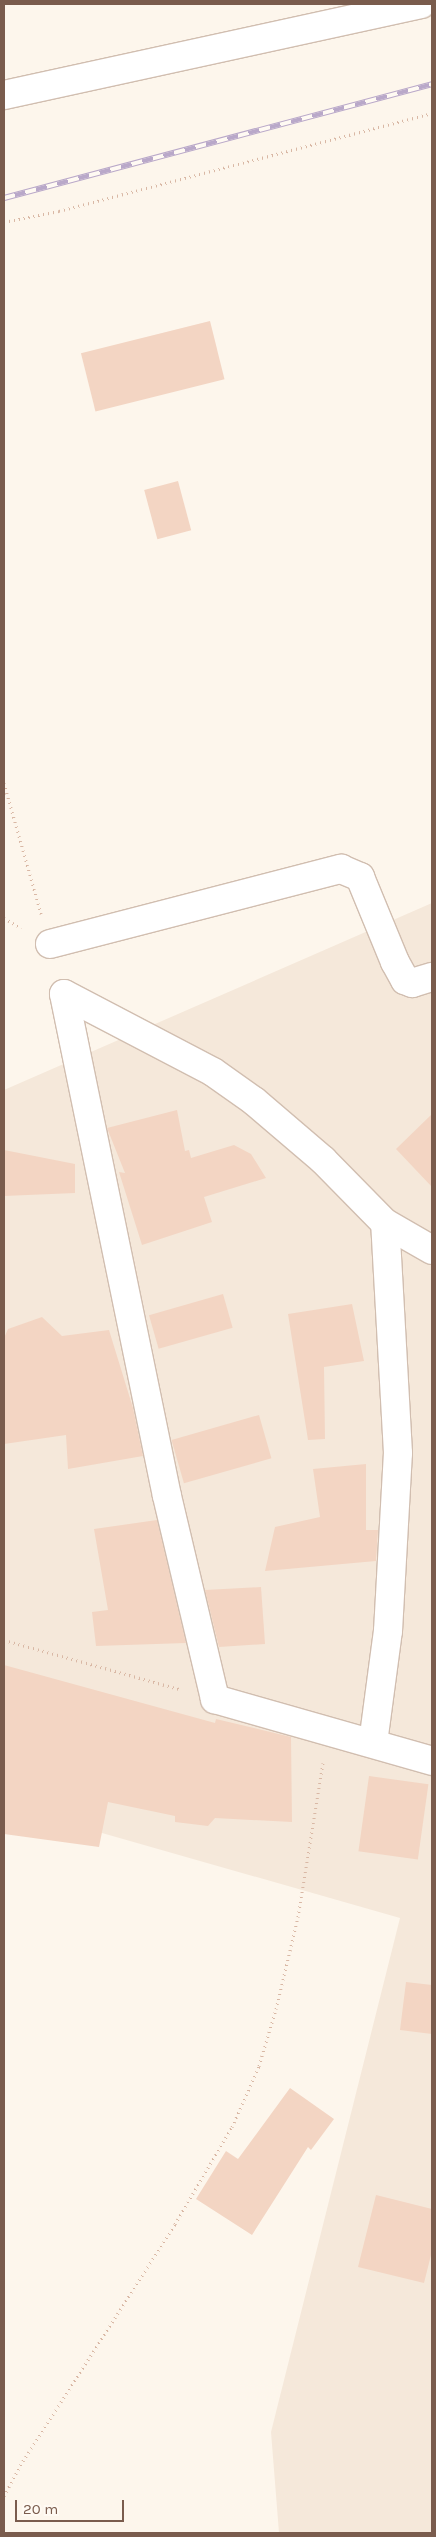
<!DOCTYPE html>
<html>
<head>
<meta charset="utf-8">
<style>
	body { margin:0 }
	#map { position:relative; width:436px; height:2537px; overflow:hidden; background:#fdf6ec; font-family:Karla,sans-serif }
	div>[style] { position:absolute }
	.residential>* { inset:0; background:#f5e8da }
	.building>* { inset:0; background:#f3d5c3; transform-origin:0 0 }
	.path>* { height:3px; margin-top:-1.5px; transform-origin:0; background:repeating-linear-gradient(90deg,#d9b8a5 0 1px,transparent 0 5px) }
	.roads { filter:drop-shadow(1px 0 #d1beb0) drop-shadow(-1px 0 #d1beb0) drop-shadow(0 1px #d1beb0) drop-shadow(0 -1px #d1beb0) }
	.minor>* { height:28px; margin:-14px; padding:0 14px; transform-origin:14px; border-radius:14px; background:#fff }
	.rail>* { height:5.5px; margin-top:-2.75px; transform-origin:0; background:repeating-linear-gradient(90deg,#fffaf3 0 11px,#b9a8c9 0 22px); box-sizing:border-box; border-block:1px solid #b9a8c9 }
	span { translate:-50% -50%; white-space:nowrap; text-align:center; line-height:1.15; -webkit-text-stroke:4.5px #fffaf3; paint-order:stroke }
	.frame { position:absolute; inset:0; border:5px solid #7a5c4d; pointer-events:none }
	.scale { position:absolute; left:15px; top:2500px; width:109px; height:22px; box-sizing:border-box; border:2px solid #7a5c4d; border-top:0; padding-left:6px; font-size:15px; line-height:18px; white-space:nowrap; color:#7a5c4d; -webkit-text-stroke:4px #fffaf3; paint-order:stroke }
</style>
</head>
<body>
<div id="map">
	<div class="residential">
		<i style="clip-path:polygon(432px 903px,432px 2533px,279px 2533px,271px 2432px,400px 1918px,4px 1805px,4px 1090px)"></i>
	</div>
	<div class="building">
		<i style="left:210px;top:321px;width:60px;height:133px;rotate:76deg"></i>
		<i style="left:178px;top:481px;width:51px;height:35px;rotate:75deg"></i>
		<i style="clip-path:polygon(177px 1110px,185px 1151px,189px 1150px,191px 1158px,234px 1145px,251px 1154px,266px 1178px,204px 1197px,212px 1222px,142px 1245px,119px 1172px,125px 1173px,107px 1128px)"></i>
		<i style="clip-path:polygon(432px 1114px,432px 1187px,396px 1149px)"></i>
		<i style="clip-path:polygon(4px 1150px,75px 1164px,75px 1193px,4px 1196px)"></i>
		<i style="left:223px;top:1294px;width:35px;height:77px;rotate:74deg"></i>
		<i style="clip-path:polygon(352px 1304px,364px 1361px,324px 1367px,325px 1439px,308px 1440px,288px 1314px)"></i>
		<i style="clip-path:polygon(42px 1317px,62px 1336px,109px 1330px,133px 1408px,143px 1456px,68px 1469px,66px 1435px,4px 1444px,4px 1338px,8px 1329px)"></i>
		<i style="left:259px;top:1415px;width:45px;height:91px;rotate:74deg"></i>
		<i style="clip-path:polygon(366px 1464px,366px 1530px,378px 1530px,376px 1561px,265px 1571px,275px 1527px,320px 1517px,313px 1469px)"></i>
		<i style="clip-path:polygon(157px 1520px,186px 1643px,96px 1646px,92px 1612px,108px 1610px,94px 1529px)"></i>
		<i style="clip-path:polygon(261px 1587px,265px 1644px,219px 1647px,205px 1590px)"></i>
		<i style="clip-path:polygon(4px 1665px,215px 1723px,216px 1719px,291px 1737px,292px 1822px,215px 1818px,208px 1826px,175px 1822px,175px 1816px,108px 1802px,99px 1847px,4px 1834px)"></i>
		<i style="left:369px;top:1776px;width:60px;height:76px;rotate:8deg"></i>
		<i style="clip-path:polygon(406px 1982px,432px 1985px,432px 2034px,400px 2030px)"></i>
		<i style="clip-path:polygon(290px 2088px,334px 2119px,311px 2150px,308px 2147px,252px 2235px,196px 2199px,226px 2151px,238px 2159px)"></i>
		<i style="clip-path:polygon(376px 2195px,432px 2209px,432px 2251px,424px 2283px,358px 2267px)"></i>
	</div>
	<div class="path">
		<i style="left:4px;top:222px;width:56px;rotate:-11.3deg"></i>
		<i style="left:59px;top:211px;width:386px;rotate:-14.7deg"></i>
		<i style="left:4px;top:783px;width:136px;rotate:74.2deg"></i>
		<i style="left:4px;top:918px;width:20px;rotate:30deg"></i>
		<i style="left:4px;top:1640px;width:182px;rotate:15.6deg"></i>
		<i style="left:4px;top:2496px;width:40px;rotate:-62deg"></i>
		<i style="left:23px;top:2461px;width:282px;rotate:-57.3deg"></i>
		<i style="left:175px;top:2224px;width:113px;rotate:-59.6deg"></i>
		<i style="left:232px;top:2127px;width:67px;rotate:-66.1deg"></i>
		<i style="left:259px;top:2066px;width:59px;rotate:-73.4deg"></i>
		<i style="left:276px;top:2009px;width:95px;rotate:-76.6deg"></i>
		<i style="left:298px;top:1917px;width:156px;rotate:-80.8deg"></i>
	</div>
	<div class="roads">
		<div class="minor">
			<i style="left:4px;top:95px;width:427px;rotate:-12.3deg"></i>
			<i style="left:50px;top:944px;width:301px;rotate:-14.5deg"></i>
			<i style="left:341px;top:869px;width:21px;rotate:23deg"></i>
			<i style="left:360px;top:877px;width:92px;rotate:67.6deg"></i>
			<i style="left:395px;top:962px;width:21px;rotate:61deg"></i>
			<i style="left:405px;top:980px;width:8px;rotate:23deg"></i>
			<i style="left:412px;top:983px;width:21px;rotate:-17deg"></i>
			<i style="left:64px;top:994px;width:512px;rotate:78.41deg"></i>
			<i style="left:167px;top:1496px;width:209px;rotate:76.7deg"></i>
			<i style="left:215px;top:1699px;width:226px;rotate:15.9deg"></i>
			<i style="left:64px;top:994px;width:168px;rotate:27.6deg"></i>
			<i style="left:213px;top:1072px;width:50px;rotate:35.3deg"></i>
			<i style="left:254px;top:1101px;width:91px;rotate:40.5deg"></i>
			<i style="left:323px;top:1160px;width:88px;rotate:45.5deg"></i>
			<i style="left:385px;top:1223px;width:54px;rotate:29.9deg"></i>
			<i style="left:373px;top:1743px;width:113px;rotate:-82.4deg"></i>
			<i style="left:388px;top:1631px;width:178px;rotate:-86.8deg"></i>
			<i style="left:398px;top:1453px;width:230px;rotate:-93.2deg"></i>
		</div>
	</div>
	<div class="rail">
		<i style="left:4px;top:198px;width:443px;rotate:-14.9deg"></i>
	</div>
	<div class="frame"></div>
	<div class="scale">20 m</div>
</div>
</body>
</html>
